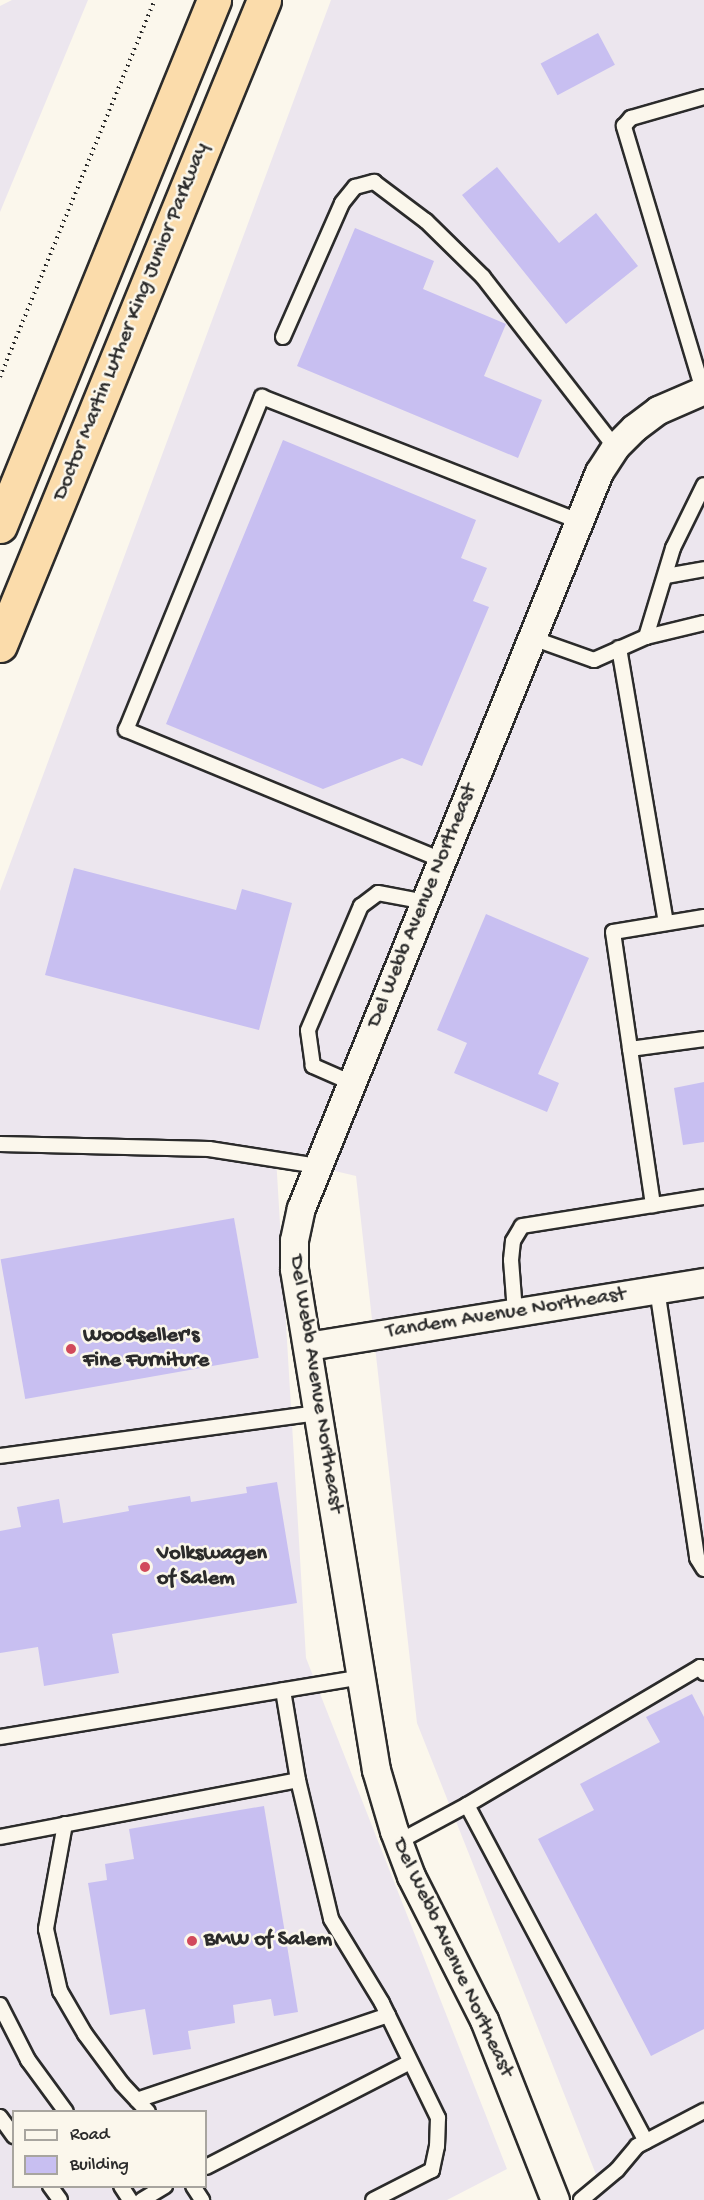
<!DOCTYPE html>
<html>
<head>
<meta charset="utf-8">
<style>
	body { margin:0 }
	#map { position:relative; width:704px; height:2200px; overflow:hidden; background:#fbf7ec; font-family:"Gochi Hand",sans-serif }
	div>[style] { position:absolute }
	.built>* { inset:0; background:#ece6ee }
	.building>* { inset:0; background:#c8bff1; transform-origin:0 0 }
	.path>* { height:4px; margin-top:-2px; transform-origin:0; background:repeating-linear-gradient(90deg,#2b2b2b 0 1.5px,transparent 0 6px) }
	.roads { filter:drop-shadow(2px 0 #2b2b2b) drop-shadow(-2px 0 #2b2b2b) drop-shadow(0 2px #2b2b2b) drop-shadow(0 -2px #2b2b2b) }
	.service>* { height:14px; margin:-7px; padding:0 7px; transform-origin:7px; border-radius:7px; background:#fbf7ec }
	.minor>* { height:27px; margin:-13.5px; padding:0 13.5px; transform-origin:13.5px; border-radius:13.5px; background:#fbf7ec }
	.trunk>* { height:33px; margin:-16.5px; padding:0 16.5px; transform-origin:16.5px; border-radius:16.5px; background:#fbdcab }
	.dots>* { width:16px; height:16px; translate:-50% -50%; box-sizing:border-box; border:3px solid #fbf7ec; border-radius:50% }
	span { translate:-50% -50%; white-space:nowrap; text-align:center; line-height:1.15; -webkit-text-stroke:5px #fbf7ec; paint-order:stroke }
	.street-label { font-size:22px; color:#2b2b2b }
	.poi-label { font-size:22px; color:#2b2b2b; font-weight:700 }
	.left { translate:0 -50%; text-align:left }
	.legend { position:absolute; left:12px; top:2110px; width:195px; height:78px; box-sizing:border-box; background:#fbf7ec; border:2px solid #a8a59f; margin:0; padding:8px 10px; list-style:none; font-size:18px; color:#2b2b2b }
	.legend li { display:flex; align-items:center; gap:12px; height:30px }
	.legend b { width:30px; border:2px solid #a8a59f }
</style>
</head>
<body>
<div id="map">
	<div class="built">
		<i style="clip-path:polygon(12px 0,88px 0,0 212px,0 6px)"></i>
		<i style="clip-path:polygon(evenodd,331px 0,704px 0,704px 2200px,580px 2200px,601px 2187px,417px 1723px,356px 1176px,276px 1157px,306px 1658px,507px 2169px,447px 2200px,0 2200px,0 891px,331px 0,14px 2112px,206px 2112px,206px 2186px,14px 2186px,14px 2112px)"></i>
	</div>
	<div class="building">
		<i style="left:598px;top:33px;width:36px;height:65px;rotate:62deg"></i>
		<i style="clip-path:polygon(497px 167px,559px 243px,596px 213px,638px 266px,566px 324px,462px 195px)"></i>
		<i style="clip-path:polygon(355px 228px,434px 261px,423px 289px,506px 324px,484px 376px,542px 400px,518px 458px,297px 366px)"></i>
		<i style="clip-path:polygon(283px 440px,476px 520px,461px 558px,487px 568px,473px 601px,489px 607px,422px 766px,402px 758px,323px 789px,166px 724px)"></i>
		<i style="clip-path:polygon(74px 868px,236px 910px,242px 889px,292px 903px,259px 1030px,45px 975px)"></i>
		<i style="clip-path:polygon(486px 914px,589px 958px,538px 1074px,559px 1083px,547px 1112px,454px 1073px,467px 1043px,437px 1030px)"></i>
		<i style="clip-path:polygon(704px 1082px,704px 1142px,683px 1145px,674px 1088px)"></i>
		<i style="left:234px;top:1218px;width:142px;height:237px;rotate:80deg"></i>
		<i style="clip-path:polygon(277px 1482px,297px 1603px,112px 1634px,119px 1673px,44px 1686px,38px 1647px,0 1653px,0 1531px,21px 1527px,17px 1507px,59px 1499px,63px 1523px,129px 1511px,128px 1506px,190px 1496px,191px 1502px,247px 1493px,246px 1487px)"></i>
		<i style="clip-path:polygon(692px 1694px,704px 1717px,704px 2029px,651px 2056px,538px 1839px,594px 1810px,580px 1784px,660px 1742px,646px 1717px)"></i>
		<i style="clip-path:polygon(264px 1806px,298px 2012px,274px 2016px,271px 1999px,233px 2005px,235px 2023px,188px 2031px,191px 2049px,153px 2055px,145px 2009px,110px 2015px,88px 1883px,107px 1880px,105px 1864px,134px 1859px,129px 1829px)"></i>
	</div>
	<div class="path">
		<i style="left:0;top:377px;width:408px;rotate:-67.7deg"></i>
	</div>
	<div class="roads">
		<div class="service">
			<i style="left:283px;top:337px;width:146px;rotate:-66.2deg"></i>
			<i style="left:342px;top:203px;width:21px;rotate:-51deg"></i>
			<i style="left:355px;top:187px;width:20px;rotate:-15deg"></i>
			<i style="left:374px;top:182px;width:65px;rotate:36.9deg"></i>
			<i style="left:426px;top:221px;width:80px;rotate:44.5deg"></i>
			<i style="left:483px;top:277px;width:215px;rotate:52.2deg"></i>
			<i style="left:703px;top:390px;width:276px;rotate:-106.7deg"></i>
			<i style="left:624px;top:126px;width:11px;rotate:-49deg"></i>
			<i style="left:631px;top:118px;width:76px;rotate:-16deg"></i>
			<i style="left:666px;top:576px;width:39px;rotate:-10deg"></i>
			<i style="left:646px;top:637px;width:93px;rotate:-73.1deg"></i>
			<i style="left:673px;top:548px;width:70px;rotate:-63.8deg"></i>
			<i style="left:532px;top:638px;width:66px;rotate:19.5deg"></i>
			<i style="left:594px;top:660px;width:57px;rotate:-23.9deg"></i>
			<i style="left:646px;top:637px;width:60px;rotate:-13.6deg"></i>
			<i style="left:619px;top:648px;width:279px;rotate:80.3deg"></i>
			<i style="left:442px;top:860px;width:342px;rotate:-157.6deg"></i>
			<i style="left:126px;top:730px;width:360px;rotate:-67.8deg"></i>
			<i style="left:262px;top:397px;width:340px;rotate:21.4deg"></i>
			<i style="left:704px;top:917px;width:92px;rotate:170.6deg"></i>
			<i style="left:613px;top:932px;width:118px;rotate:81.7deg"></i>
			<i style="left:630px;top:1049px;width:75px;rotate:-7.7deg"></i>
			<i style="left:630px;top:1049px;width:158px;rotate:81.6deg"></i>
			<i style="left:352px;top:1083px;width:43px;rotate:-156.4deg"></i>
			<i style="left:313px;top:1066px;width:36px;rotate:-98deg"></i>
			<i style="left:308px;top:1030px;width:135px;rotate:-66.9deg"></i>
			<i style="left:361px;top:906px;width:21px;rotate:-37deg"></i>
			<i style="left:378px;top:893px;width:48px;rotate:10.8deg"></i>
			<i style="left:0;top:1144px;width:209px;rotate:1.4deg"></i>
			<i style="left:209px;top:1149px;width:110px;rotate:8.9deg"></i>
			<i style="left:657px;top:1289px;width:272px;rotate:81.5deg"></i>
			<i style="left:697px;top:1558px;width:13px;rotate:58deg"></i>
			<i style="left:515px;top:1312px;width:52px;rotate:-94.4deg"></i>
			<i style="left:511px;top:1260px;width:19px;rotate:-84deg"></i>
			<i style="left:513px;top:1241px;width:17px;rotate:-59deg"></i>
			<i style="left:522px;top:1226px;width:184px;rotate:-9.1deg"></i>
			<i style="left:0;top:1456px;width:321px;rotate:-7.7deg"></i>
			<i style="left:0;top:1737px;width:366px;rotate:-9.4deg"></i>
			<i style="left:298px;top:1780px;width:143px;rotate:76.6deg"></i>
			<i style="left:331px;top:1919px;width:98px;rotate:58.7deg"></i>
			<i style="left:382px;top:2003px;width:128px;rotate:64deg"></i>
			<i style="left:438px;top:2118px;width:28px;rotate:92deg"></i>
			<i style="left:437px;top:2146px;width:25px;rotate:102deg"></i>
			<i style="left:432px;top:2170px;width:66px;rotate:153deg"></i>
			<i style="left:467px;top:1805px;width:381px;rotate:62deg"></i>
			<i style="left:65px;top:1824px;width:107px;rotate:100.3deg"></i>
			<i style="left:46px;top:1929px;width:64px;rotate:77.3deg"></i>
			<i style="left:60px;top:1991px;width:50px;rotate:59.8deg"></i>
			<i style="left:85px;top:2034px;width:62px;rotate:53.5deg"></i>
			<i style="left:122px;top:2084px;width:38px;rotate:47deg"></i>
			<i style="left:0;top:1837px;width:303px;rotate:-10.8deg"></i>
			<i style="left:298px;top:1780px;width:91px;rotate:-99.5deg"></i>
			<i style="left:398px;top:1842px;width:78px;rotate:-28.2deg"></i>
			<i style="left:467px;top:1805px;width:271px;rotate:-30.6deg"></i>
			<i style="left:700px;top:1667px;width:7px;rotate:56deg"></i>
			<i style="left:0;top:2005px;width:62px;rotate:63deg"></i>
			<i style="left:28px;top:2060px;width:64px;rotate:53.8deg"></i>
			<i style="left:137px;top:2100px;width:265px;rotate:-18.7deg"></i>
			<i style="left:0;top:2117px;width:24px;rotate:54deg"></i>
			<i style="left:206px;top:2167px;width:229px;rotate:-27.2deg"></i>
			<i style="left:50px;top:2186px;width:17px;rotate:54deg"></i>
			<i style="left:121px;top:2186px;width:17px;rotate:57deg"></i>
			<i style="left:193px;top:2186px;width:17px;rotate:57deg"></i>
			<i style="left:142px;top:2200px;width:27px;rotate:-31deg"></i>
			<i style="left:581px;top:2200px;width:47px;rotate:-39.8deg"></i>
			<i style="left:617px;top:2170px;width:31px;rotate:-50deg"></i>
			<i style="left:637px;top:2146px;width:76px;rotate:-27.6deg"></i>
		</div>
		<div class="minor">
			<i style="left:308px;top:1346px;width:401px;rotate:-9.2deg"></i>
			<i style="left:555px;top:2200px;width:193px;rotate:-111.5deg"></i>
			<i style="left:484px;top:2020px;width:161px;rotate:-116.9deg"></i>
			<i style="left:411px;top:1876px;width:48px;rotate:-110.7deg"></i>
			<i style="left:394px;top:1831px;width:64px;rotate:-106.4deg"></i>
			<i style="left:376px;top:1770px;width:508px;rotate:-99.3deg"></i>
			<i style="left:294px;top:1269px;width:29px;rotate:-90deg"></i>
			<i style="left:294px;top:1240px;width:33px;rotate:-78deg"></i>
			<i style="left:301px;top:1208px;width:794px;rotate:-67.96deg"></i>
			<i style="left:599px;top:472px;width:30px;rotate:-57deg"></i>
			<i style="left:615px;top:447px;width:27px;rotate:-45deg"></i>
			<i style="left:634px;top:428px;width:30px;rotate:-37deg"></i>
			<i style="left:658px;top:410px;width:50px;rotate:-23.5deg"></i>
		</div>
		<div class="trunk">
			<i style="left:0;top:526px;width:568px;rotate:-67.86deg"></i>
			<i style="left:0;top:645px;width:697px;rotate:-67.74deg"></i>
		</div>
	</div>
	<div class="dots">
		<i style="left:71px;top:1349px;background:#d1495b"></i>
		<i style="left:145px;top:1567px;background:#d1495b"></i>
		<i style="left:192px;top:1941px;background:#d1495b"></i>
	</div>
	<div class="street-label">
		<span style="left:132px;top:322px;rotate:-68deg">Doctor Martin Luther King Junior Parkway</span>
		<span style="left:423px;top:906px;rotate:-68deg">Del Webb Avenue Northeast</span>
		<span style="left:506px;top:1314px;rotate:-9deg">Tandem Avenue Northeast</span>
		<span style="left:315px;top:1384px;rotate:81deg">Del Webb Avenue Northeast</span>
		<span style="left:452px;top:1958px;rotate:65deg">Del Webb Avenue Northeast</span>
	</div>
	<div class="poi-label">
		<span class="left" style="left:83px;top:1349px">Woodseller's<br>Fine Furniture</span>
		<span class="left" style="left:157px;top:1567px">Volkswagen<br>of Salem</span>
		<span class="left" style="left:204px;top:1941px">BMW of Salem</span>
	</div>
	<ul class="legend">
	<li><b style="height:8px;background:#fbf7ec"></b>Road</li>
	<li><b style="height:16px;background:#c8bff1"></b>Building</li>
	</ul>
</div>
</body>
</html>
